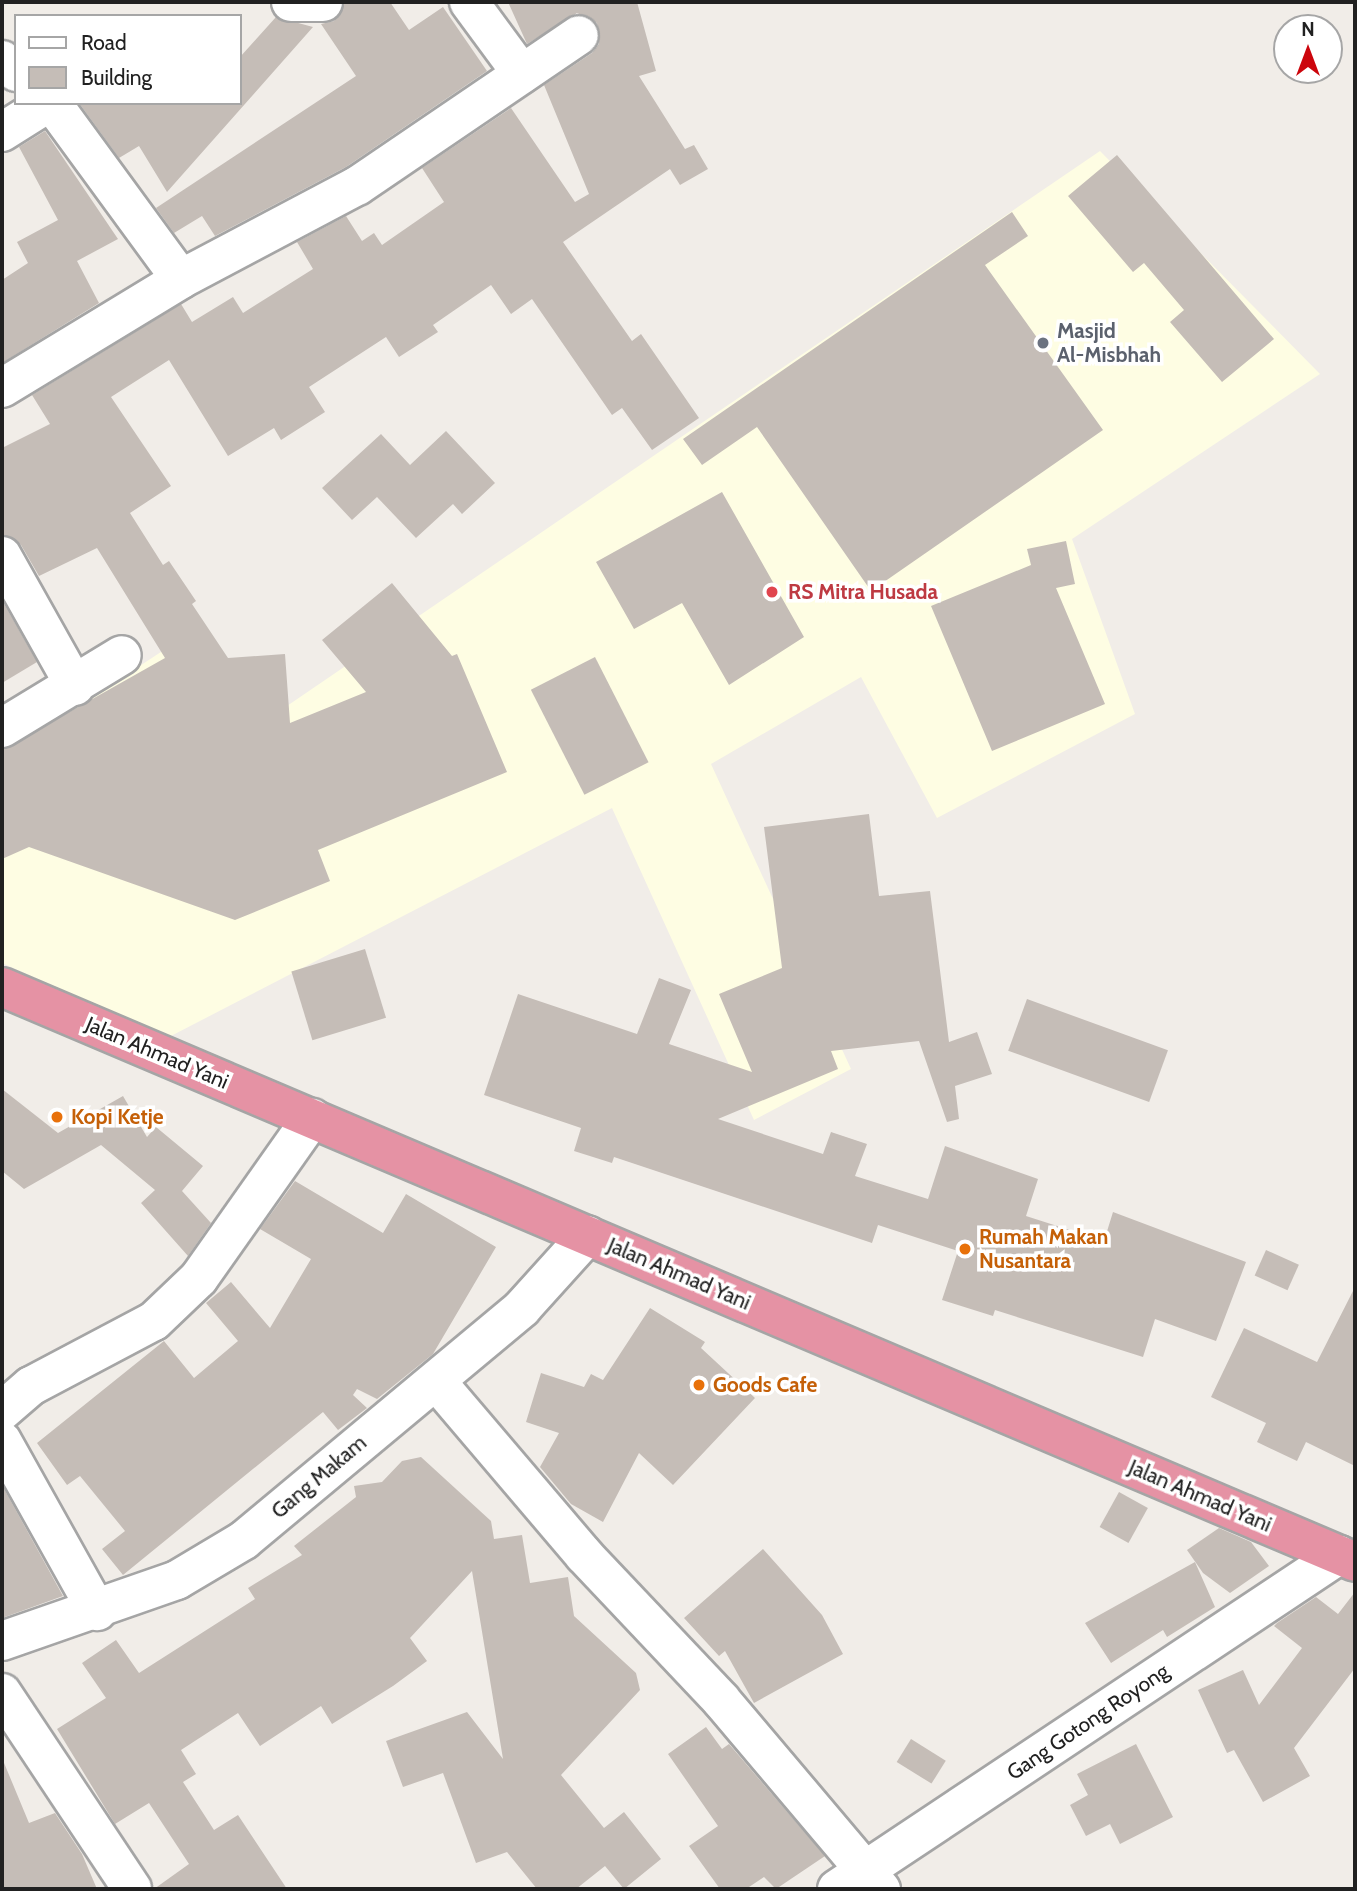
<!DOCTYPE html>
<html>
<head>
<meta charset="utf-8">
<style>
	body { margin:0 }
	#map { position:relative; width:1357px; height:1891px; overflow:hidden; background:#f1ede8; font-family:Cabin,sans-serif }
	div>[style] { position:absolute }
	.education>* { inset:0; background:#fefde3 }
	.building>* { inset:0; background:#c5bdb7; transform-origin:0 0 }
	.roads { filter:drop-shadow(2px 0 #a5a5a5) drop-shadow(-2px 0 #a5a5a5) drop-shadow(0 2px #a5a5a5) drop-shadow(0 -2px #a5a5a5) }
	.minor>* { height:38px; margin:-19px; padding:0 19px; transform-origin:19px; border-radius:19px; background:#fff }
	.highway>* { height:38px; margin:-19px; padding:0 19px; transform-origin:19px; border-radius:19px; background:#e592a4 }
	.dots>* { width:19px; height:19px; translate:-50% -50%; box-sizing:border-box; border:4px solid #fff; border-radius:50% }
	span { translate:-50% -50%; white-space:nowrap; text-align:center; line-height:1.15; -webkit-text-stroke:7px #fff; paint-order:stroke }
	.worship-label { font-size:21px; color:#5b616d; font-weight:700 }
	.left { translate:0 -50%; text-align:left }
	.health-label { font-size:21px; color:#be3a42; font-weight:700 }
	.street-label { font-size:21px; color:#212121 }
	.food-label { font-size:21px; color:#c56008; font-weight:700 }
	.frame { position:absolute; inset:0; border:4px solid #212121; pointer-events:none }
	.legend { position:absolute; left:14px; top:14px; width:228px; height:91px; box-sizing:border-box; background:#fff; border:2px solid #a6a6a6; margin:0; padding:9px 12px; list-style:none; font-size:21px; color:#212121 }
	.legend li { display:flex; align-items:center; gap:14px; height:35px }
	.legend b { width:35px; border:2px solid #a6a6a6 }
	.north { position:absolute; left:1273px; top:14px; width:70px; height:70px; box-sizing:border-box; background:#fff; border:2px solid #a6a6a6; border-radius:50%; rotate:0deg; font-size:19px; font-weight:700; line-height:28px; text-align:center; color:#212121 }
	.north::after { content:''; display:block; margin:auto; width:24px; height:32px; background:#cc050c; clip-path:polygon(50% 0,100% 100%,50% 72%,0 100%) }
</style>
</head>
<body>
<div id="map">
	<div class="education">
		<i style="clip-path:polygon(1100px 151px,1320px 374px,1072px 539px,1135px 714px,937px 818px,861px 677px,711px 764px,851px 1069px,754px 1120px,612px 808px,169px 1037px,2px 963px,2px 757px,173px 644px,249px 732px)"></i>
	</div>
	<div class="building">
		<i style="clip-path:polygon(345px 2px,390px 2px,409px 30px,443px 7px,487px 71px,346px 167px,215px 236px,202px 216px,174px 233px,156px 208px,356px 76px,321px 24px,334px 21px)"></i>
		<i style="clip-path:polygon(508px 2px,637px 2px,656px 71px,639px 76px,685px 149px,694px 145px,708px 169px,680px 185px,670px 169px,563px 242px,632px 341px,641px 334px,699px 418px,652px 450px,622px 408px,612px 415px,532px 299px,511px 314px,491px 285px,433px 325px,438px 332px,399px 357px,386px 337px,309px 387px,325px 412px,281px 440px,274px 428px,228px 456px,169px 360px,111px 397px,171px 486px,130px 513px,163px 565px,169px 561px,196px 601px,192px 604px,228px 658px,285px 654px,290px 723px,366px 692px,322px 640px,392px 583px,452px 656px,457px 654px,507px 772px,318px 850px,330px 881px,235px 920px,29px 847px,2px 859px,2px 750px,165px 658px,97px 548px,39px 576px,21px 545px,2px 534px,2px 448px,50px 424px,32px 395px,181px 304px,192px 322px,233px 297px,243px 313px,313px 269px,297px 242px,346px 216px,362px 241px,374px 233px,382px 245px,444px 202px,422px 168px,511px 108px,575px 202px,589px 194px,544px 85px,592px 53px,599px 44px,597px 23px,577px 13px,527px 44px)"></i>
		<i style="clip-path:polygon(276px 17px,313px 27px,167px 192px,139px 146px,119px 158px,79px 103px,240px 103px,240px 57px)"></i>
		<i style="clip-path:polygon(45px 131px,118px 239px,77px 261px,99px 303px,2px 363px,2px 280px,28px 263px,17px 242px,58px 220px,19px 147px)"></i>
		<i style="clip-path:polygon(1117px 155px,1274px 339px,1222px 382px,1170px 322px,1184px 310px,1144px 263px,1133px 272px,1068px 196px)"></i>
		<i style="clip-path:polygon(1012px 212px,1028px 236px,985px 265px,1103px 430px,871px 591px,757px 427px,702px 465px,683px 439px)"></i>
		<i style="clip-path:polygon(446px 431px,495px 483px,462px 514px,453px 504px,416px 538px,377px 497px,352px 520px,322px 488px,381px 434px,410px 465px)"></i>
		<i style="clip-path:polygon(722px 492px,804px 637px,729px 685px,682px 603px,634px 629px,596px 562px)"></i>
		<i style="clip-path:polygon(1066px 541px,1075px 584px,1056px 588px,1105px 704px,992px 751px,931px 606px,1031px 565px,1027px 549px)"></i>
		<i style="clip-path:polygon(2px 600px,37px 662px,2px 683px)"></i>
		<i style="left:595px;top:657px;width:118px;height:72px;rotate:63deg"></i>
		<i style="clip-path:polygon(869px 814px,879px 896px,930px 891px,949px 1042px,977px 1032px,992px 1074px,955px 1086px,959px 1119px,947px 1122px,919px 1041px,831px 1051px,838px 1069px,718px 1119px,823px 1154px,831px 1132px,867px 1144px,855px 1176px,928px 1199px,945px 1146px,1038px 1179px,1026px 1216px,1104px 1241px,1113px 1212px,1246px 1262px,1216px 1341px,1155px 1319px,1143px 1357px,995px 1310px,993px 1316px,942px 1300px,958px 1251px,878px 1225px,872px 1243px,614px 1157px,612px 1163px,574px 1151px,581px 1128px,484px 1095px,518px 994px,637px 1034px,659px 978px,691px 990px,669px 1044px,752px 1072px,719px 994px,782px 968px,764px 827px)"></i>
		<i style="left:365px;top:949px;width:72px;height:77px;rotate:73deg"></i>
		<i style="left:1027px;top:999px;width:150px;height:55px;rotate:20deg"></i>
		<i style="clip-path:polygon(2px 1089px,58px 1133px,123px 1096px,147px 1137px,156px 1127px,203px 1166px,182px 1191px,211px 1223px,188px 1256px,141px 1203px,155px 1190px,101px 1145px,24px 1189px,2px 1171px)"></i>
		<i style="clip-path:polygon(295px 1181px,383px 1233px,406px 1194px,496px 1247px,433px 1354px,377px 1399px,357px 1389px,353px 1395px,367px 1408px,338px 1430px,323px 1412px,123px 1575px,102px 1549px,125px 1531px,80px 1476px,67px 1485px,37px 1443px,164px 1341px,194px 1378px,238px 1341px,206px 1303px,231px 1282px,270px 1328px,311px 1259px,260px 1229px)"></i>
		<i style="left:1266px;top:1250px;width:36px;height:28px;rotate:24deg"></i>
		<i style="clip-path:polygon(1355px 1287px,1355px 1466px,1306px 1442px,1297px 1461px,1257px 1442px,1266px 1423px,1211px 1397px,1244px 1328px,1317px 1362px)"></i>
		<i style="clip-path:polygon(650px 1308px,705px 1342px,701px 1348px,755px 1398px,673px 1485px,639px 1453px,603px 1522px,571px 1504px,540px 1467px,559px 1433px,526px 1422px,541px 1373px,584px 1387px,591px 1374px,603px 1380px)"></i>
		<i style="clip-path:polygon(421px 1457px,491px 1521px,494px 1539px,522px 1535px,530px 1583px,568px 1577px,574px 1616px,636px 1673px,640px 1690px,561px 1775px,604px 1828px,624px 1812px,661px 1859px,624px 1889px,605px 1866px,576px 1889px,537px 1889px,507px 1852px,476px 1863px,443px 1773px,403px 1787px,386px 1741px,467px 1712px,503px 1759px,472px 1571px,410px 1638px,427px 1661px,393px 1686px,332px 1724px,321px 1706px,260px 1746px,238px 1713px,181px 1750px,196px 1774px,183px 1782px,214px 1830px,238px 1815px,287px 1889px,154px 1889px,189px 1864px,149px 1803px,115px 1824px,57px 1729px,106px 1698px,82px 1663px,116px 1640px,139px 1673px,255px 1599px,248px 1588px,302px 1555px,294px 1546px,356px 1497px,354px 1486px,382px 1482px,402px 1461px)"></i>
		<i style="clip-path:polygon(2px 1485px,63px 1596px,2px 1618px)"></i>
		<i style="left:1119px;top:1492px;width:33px;height:40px;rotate:29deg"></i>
		<i style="clip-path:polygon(1219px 1528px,1251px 1542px,1269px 1566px,1230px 1593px,1203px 1573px,1187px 1550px)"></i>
		<i style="clip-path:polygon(763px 1549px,822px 1615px,843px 1654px,754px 1703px,725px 1651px,719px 1656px,684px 1618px)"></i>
		<i style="clip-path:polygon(1195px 1562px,1215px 1607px,1167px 1637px,1163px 1630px,1111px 1663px,1085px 1623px)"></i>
		<i style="clip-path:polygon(1355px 1592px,1355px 1668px,1294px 1748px,1310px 1776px,1263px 1802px,1234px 1750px,1227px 1753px,1198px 1690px,1243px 1670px,1259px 1705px,1302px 1648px,1274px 1626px,1277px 1623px,1316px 1597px,1338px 1614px)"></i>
		<i style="clip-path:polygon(706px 1727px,722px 1749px,729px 1744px,825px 1856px,776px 1889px,764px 1877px,746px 1889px,720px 1889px,689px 1846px,718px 1826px,668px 1754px)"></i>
		<i style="left:911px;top:1739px;width:41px;height:27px;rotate:32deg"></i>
		<i style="clip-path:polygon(1136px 1744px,1173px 1817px,1120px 1844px,1110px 1824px,1086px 1836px,1070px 1805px,1088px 1795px,1077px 1774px)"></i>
		<i style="clip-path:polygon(2px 1758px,29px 1823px,55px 1813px,82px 1854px,97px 1889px,2px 1889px)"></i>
	</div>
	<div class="roads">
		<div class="minor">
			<i style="left:291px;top:2px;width:32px"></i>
			<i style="left:469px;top:2px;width:89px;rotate:53.6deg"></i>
			<i style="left:2px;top:60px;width:18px;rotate:41deg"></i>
			<i style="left:52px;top:103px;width:218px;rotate:53.8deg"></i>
			<i style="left:2px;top:132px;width:54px;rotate:-32.2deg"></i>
			<i style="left:2px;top:388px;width:210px;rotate:-31.3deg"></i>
			<i style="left:181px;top:279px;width:199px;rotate:-27.9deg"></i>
			<i style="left:357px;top:186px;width:268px;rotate:-34.2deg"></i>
			<i style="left:2px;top:556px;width:149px;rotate:60.7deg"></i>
			<i style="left:2px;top:728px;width:140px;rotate:-31.3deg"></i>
			<i style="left:436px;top:1381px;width:228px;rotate:49.6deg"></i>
			<i style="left:584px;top:1555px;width:199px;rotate:46.6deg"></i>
			<i style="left:721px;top:1700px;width:248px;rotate:49.8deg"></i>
			<i style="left:2px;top:1411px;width:38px;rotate:-41deg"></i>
			<i style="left:31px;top:1386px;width:139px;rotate:-27.9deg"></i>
			<i style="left:154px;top:1321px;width:62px;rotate:-43.7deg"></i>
			<i style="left:199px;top:1278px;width:196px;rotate:-54.8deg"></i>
			<i style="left:2px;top:1441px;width:195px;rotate:60.8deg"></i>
			<i style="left:2px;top:1641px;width:185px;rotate:-19.2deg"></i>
			<i style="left:177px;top:1580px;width:78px;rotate:-30.8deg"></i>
			<i style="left:244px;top:1540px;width:362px;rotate:-39.8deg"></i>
			<i style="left:522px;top:1308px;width:98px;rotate:-47.9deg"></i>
			<i style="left:2px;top:1693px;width:235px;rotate:56.4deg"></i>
			<i style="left:837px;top:1889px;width:603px;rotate:-33.64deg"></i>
		</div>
		<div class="highway">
			<i style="left:2px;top:987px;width:1470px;rotate:23.02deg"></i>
		</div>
	</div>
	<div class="dots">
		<i style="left:1043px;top:343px;background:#6b7280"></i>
		<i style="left:772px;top:592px;background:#e0444e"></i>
		<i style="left:57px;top:1117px;background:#e8710a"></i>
		<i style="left:965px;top:1249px;background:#e8710a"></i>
		<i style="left:699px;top:1385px;background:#e8710a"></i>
	</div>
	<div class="worship-label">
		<span class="left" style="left:1057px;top:343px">Masjid<br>Al-Misbhah</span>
	</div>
	<div class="health-label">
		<span class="left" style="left:788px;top:592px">RS Mitra Husada</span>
	</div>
	<div class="street-label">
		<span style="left:157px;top:1053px;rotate:23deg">Jalan Ahmad Yani</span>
		<span style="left:679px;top:1274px;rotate:23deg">Jalan Ahmad Yani</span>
		<span style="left:319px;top:1477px;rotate:-40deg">Gang Makam</span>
		<span style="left:1200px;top:1496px;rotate:23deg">Jalan Ahmad Yani</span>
		<span style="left:1088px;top:1722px;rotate:-34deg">Gang Gotong Royong</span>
	</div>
	<div class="food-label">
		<span class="left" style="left:71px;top:1117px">Kopi Ketje</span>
		<span class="left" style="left:979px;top:1249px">Rumah Makan<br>Nusantara</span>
		<span class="left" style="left:713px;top:1385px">Goods Cafe</span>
	</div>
	<div class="frame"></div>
	<ul class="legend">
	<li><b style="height:9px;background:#fff"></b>Road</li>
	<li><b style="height:19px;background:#c5bdb7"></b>Building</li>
	</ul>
	<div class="north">N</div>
</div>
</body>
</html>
